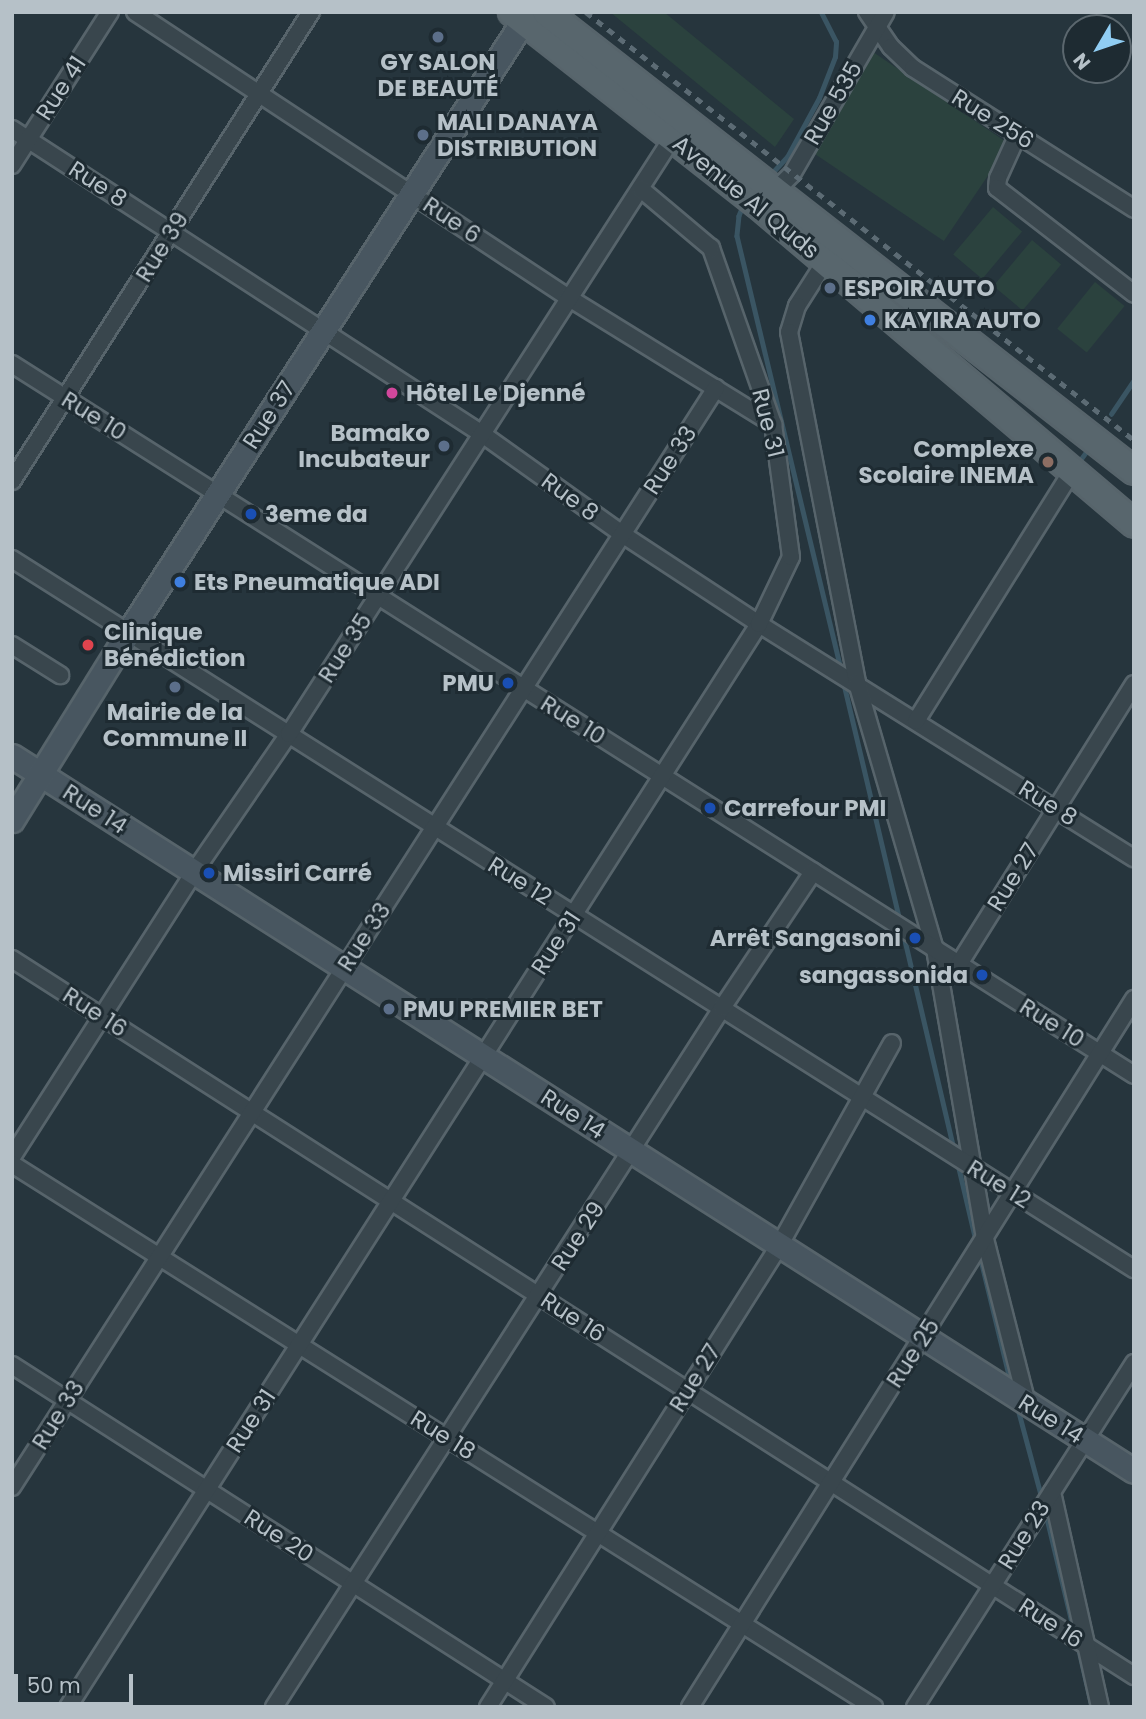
<!DOCTYPE html>
<html>
<head>
<meta charset="utf-8">
<style>
	body { margin:0 }
	#map { position:relative; width:1146px; height:1719px; overflow:hidden; background:#26353d; font-family:Poppins,sans-serif }
	div>[style] { position:absolute }
	.green>* { inset:0; background:#2b423e; transform-origin:0 0 }
	.stream>* { height:4.5px; margin:-2.25px; padding:0 2.25px; transform-origin:2.25px; border-radius:2.25px; background:#3a5563 }
	.roads { filter:drop-shadow(2px 0 #57646b) drop-shadow(-2px 0 #57646b) drop-shadow(0 2px #57646b) drop-shadow(0 -2px #57646b) }
	.street>* { height:16px; margin:-8px; padding:0 8px; transform-origin:8px; border-radius:8px; background:#39464d }
	.secondary>* { height:23px; margin:-11.5px; padding:0 11.5px; transform-origin:11.5px; border-radius:11.5px; background:#485660 }
	.primary>* { height:26px; margin:-13px; padding:0 13px; transform-origin:13px; border-radius:13px; background:#58666d }
	.rail>* { height:4.5px; margin-top:-2.25px; transform-origin:0; background:repeating-linear-gradient(90deg,#5c6b74 0 7px,transparent 0 14px) }
	.dots>* { width:19px; height:19px; translate:-50% -50%; box-sizing:border-box; border:4px solid #1e2b32; border-radius:50% }
	span { translate:-50% -50%; white-space:nowrap; text-align:center; line-height:1.15; -webkit-text-stroke:6px #1e2b32; paint-order:stroke }
	.poi-label { font-size:23px; color:#b6c1c8; font-weight:700 }
	.left { translate:0 -50%; text-align:left }
	.right { translate:-100% -50%; text-align:right }
	.street-label { font-size:23px; color:#b6c1c8 }
	.frame { position:absolute; inset:0; border:14px solid #b6c1c8; pointer-events:none }
	.north { position:absolute; left:1062px; top:14px; width:70px; height:70px; box-sizing:border-box; background:#1e2b32; border:2px solid #5b676e; border-radius:50%; rotate:231deg; font-size:19px; font-weight:700; line-height:28px; text-align:center; color:#b6c1c8 }
	.north::after { content:''; display:block; margin:auto; width:24px; height:32px; background:#90cdf3; clip-path:polygon(50% 0,100% 100%,50% 72%,0 100%) }
	.scale { position:absolute; left:14px; top:1674px; width:119px; height:32px; box-sizing:border-box; border:4px solid #b6c1c8; border-top:0; padding-left:9px; font-size:21px; line-height:24px; white-space:nowrap; color:#b6c1c8; -webkit-text-stroke:5px #1e2b32; paint-order:stroke }
</style>
</head>
<body>
<div id="map">
	<div class="green">
		<i style="clip-path:polygon(610px 12px,664px 12px,794px 119px,775px 147px)"></i>
		<i style="left:870px;top:50px;width:168px;height:117px;rotate:34deg"></i>
		<i style="left:993px;top:207px;width:38px;height:62px;rotate:40deg"></i>
		<i style="left:1032px;top:240px;width:38px;height:60px;rotate:40deg"></i>
		<i style="left:1095px;top:282px;width:38px;height:60px;rotate:39deg"></i>
	</div>
	<div class="stream">
		<i style="left:771px;top:174px;width:23px;rotate:-47deg"></i>
		<i style="left:787px;top:157px;width:67px;rotate:-61.5deg"></i>
		<i style="left:819px;top:98px;width:44px;rotate:-68.7deg"></i>
		<i style="left:835px;top:57px;width:15px;rotate:-86deg"></i>
		<i style="left:836px;top:42px;width:34px;rotate:-117deg"></i>
		<i style="left:744px;top:204px;width:13px;rotate:113deg"></i>
		<i style="left:739px;top:216px;width:20px;rotate:96deg"></i>
		<i style="left:737px;top:236px;width:444px;rotate:76.5deg"></i>
		<i style="left:1111px;top:414px;width:41px;rotate:-55.9deg"></i>
		<i style="left:1078px;top:463px;width:19px;rotate:-54deg"></i>
		<i style="left:844px;top:684px;width:243px;rotate:76.7deg"></i>
		<i style="left:904px;top:936px;width:219px;rotate:76.8deg"></i>
		<i style="left:958px;top:1164px;width:79px;rotate:76.8deg"></i>
		<i style="left:980px;top:1256px;width:131px;rotate:76.3deg"></i>
		<i style="left:1017px;top:1405px;width:96px;rotate:75deg"></i>
		<i style="left:1045px;top:1510px;width:124px;rotate:76.5deg"></i>
		<i style="left:1078px;top:1646px;width:63px;rotate:77.1deg"></i>
	</div>
	<div class="roads">
		<div class="street">
			<i style="left:135px;top:12px;width:520px;rotate:33.38deg"></i>
			<i style="left:569px;top:298px;width:240px;rotate:31.7deg"></i>
			<i style="left:867px;top:12px;width:42px;rotate:55.6deg"></i>
			<i style="left:891px;top:47px;width:30px;rotate:44deg"></i>
			<i style="left:913px;top:68px;width:262px;rotate:32.5deg"></i>
			<i style="left:12px;top:129px;width:560px;rotate:32.98deg"></i>
			<i style="left:482px;top:434px;width:172px;rotate:35.5deg"></i>
			<i style="left:622px;top:534px;width:164px;rotate:33.3deg"></i>
			<i style="left:759px;top:624px;width:442px;rotate:32deg"></i>
			<i style="left:1018px;top:134px;width:48px;rotate:114.4deg"></i>
			<i style="left:998px;top:178px;width:10px;rotate:96deg"></i>
			<i style="left:997px;top:188px;width:173px;rotate:37.7deg"></i>
			<i style="left:12px;top:165px;width:182px;rotate:-57.4deg"></i>
			<i style="left:776px;top:190px;width:23px;rotate:-45deg"></i>
			<i style="left:792px;top:174px;width:187px;rotate:-59.9deg"></i>
			<i style="left:825px;top:262px;width:52px;rotate:122.5deg"></i>
			<i style="left:797px;top:306px;width:27px;rotate:107deg"></i>
			<i style="left:789px;top:332px;width:358px;rotate:79deg"></i>
			<i style="left:857px;top:683px;width:277px;rotate:73.7deg"></i>
			<i style="left:935px;top:949px;width:294px;rotate:80.2deg"></i>
			<i style="left:985px;top:1239px;width:170px;rotate:75.7deg"></i>
			<i style="left:12px;top:364px;width:1328px;rotate:32.36deg"></i>
			<i style="left:12px;top:481px;width:556px;rotate:-57.48deg"></i>
			<i style="left:12px;top:559px;width:1328px;rotate:32.33deg"></i>
			<i style="left:12px;top:645px;width:57px;rotate:32deg"></i>
			<i style="left:916px;top:721px;width:295px;rotate:-58deg"></i>
			<i style="left:12px;top:959px;width:1332px;rotate:32.58deg"></i>
			<i style="left:959px;top:964px;width:330px;rotate:-58deg"></i>
			<i style="left:12px;top:1157px;width:338px;rotate:-57.4deg"></i>
			<i style="left:194px;top:872px;width:168px;rotate:-55.5deg"></i>
			<i style="left:289px;top:734px;width:710px;rotate:-57.25deg"></i>
			<i style="left:12px;top:1164px;width:1019px;rotate:32.21deg"></i>
			<i style="left:12px;top:1365px;width:634px;rotate:32.64deg"></i>
			<i style="left:12px;top:1487px;width:1305px;rotate:-57.36deg"></i>
			<i style="left:1052px;top:1492px;width:220px;rotate:77.4deg"></i>
			<i style="left:68px;top:1707px;width:1285px;rotate:-57.46deg"></i>
			<i style="left:759px;top:624px;width:74px;rotate:-64.5deg"></i>
			<i style="left:791px;top:557px;width:134px;rotate:-97.7deg"></i>
			<i style="left:773px;top:424px;width:187px;rotate:-109.4deg"></i>
			<i style="left:711px;top:248px;width:92px;rotate:-139.9deg"></i>
			<i style="left:274px;top:1707px;width:830px;rotate:-57.34deg"></i>
			<i style="left:722px;top:1008px;width:164px;rotate:-56.2deg"></i>
			<i style="left:488px;top:1707px;width:545px;rotate:-57.74deg"></i>
			<i style="left:779px;top:1246px;width:232px;rotate:-60.9deg"></i>
			<i style="left:690px;top:1707px;width:836px;rotate:-57.91deg"></i>
			<i style="left:915px;top:1707px;width:408px;rotate:-57.5deg"></i>
		</div>
		<div class="secondary">
			<i style="left:12px;top:756px;width:1330px;rotate:32.51deg"></i>
			<i style="left:12px;top:820px;width:220px;rotate:-58.2deg"></i>
			<i style="left:128px;top:633px;width:739px;rotate:-57.15deg"></i>
		</div>
		<div class="primary">
			<i style="left:512px;top:12px;width:310px;rotate:38.1deg"></i>
			<i style="left:756px;top:203px;width:496px;rotate:40.3deg"></i>
			<i style="left:546px;top:12px;width:746px;rotate:37.98deg"></i>
		</div>
	</div>
	<div class="rail">
		<i style="left:586px;top:12px;width:695px;rotate:37.99deg"></i>
	</div>
	<div class="dots">
		<i style="left:438px;top:37px;background:#5c6f8a"></i>
		<i style="left:423px;top:135px;background:#5c6f8a"></i>
		<i style="left:830px;top:288px;background:#5c6f8a"></i>
		<i style="left:870px;top:320px;background:#3f7fe0"></i>
		<i style="left:392px;top:393px;background:#d1479c"></i>
		<i style="left:444px;top:446px;background:#5c6f8a"></i>
		<i style="left:1048px;top:462px;background:#8d6e63"></i>
		<i style="left:251px;top:514px;background:#1a4fb4"></i>
		<i style="left:180px;top:582px;background:#3f7fe0"></i>
		<i style="left:88px;top:645px;background:#e0444e"></i>
		<i style="left:508px;top:683px;background:#1a4fb4"></i>
		<i style="left:175px;top:687px;background:#5c6f8a"></i>
		<i style="left:710px;top:808px;background:#1a4fb4"></i>
		<i style="left:209px;top:873px;background:#1a4fb4"></i>
		<i style="left:915px;top:938px;background:#1a4fb4"></i>
		<i style="left:982px;top:975px;background:#1a4fb4"></i>
		<i style="left:389px;top:1009px;background:#5c6f8a"></i>
	</div>
	<div class="poi-label">
		<span style="left:438px;top:75px">GY SALON<br>DE BEAUTÉ</span>
		<span class="left" style="left:437px;top:135px">MALI DANAYA<br>DISTRIBUTION</span>
		<span class="left" style="left:844px;top:288px">ESPOIR AUTO</span>
		<span class="left" style="left:884px;top:320px">KAYIRA AUTO</span>
		<span class="left" style="left:406px;top:393px">Hôtel Le Djenné</span>
		<span class="right" style="left:430px;top:446px">Bamako<br>Incubateur</span>
		<span class="right" style="left:1034px;top:462px">Complexe<br>Scolaire INEMA</span>
		<span class="left" style="left:265px;top:514px">3eme da</span>
		<span class="left" style="left:194px;top:582px">Ets Pneumatique ADI</span>
		<span class="left" style="left:104px;top:645px">Clinique<br>Bénédiction</span>
		<span class="right" style="left:494px;top:683px">PMU</span>
		<span style="left:175px;top:725px">Mairie de la<br>Commune II</span>
		<span class="left" style="left:724px;top:808px">Carrefour PMI</span>
		<span class="left" style="left:223px;top:873px">Missiri Carré</span>
		<span class="right" style="left:901px;top:938px">Arrêt Sangasoni</span>
		<span class="right" style="left:968px;top:975px">sangassonida</span>
		<span class="left" style="left:403px;top:1009px">PMU PREMIER BET</span>
	</div>
	<div class="street-label">
		<span style="left:61px;top:88px;rotate:-57deg">Rue 41</span>
		<span style="left:833px;top:103px;rotate:-60deg">Rue 535</span>
		<span style="left:993px;top:119px;rotate:32deg">Rue 256</span>
		<span style="left:98px;top:184px;rotate:33deg">Rue 8</span>
		<span style="left:746px;top:197px;rotate:39deg">Avenue Al Quds</span>
		<span style="left:452px;top:220px;rotate:34deg">Rue 6</span>
		<span style="left:162px;top:247px;rotate:-58deg">Rue 39</span>
		<span style="left:269px;top:415px;rotate:-57deg">Rue 37</span>
		<span style="left:94px;top:416px;rotate:32deg">Rue 10</span>
		<span style="left:768px;top:423px;rotate:76deg">Rue 31</span>
		<span style="left:670px;top:460px;rotate:-57deg">Rue 33</span>
		<span style="left:570px;top:497px;rotate:36deg">Rue 8</span>
		<span style="left:345px;top:648px;rotate:-57deg">Rue 35</span>
		<span style="left:573px;top:720px;rotate:32deg">Rue 10</span>
		<span style="left:1048px;top:803px;rotate:32deg">Rue 8</span>
		<span style="left:95px;top:809px;rotate:33deg">Rue 14</span>
		<span style="left:1013px;top:877px;rotate:-58deg">Rue 27</span>
		<span style="left:520px;top:881px;rotate:32deg">Rue 12</span>
		<span style="left:364px;top:937px;rotate:-57deg">Rue 33</span>
		<span style="left:556px;top:943px;rotate:-57deg">Rue 31</span>
		<span style="left:95px;top:1012px;rotate:33deg">Rue 16</span>
		<span style="left:1052px;top:1023px;rotate:32deg">Rue 10</span>
		<span style="left:573px;top:1114px;rotate:33deg">Rue 14</span>
		<span style="left:999px;top:1184px;rotate:32deg">Rue 12</span>
		<span style="left:578px;top:1236px;rotate:-57deg">Rue 29</span>
		<span style="left:573px;top:1317px;rotate:33deg">Rue 16</span>
		<span style="left:913px;top:1353px;rotate:-57deg">Rue 25</span>
		<span style="left:695px;top:1378px;rotate:-58deg">Rue 27</span>
		<span style="left:58px;top:1415px;rotate:-58deg">Rue 33</span>
		<span style="left:1051px;top:1419px;rotate:32deg">Rue 14</span>
		<span style="left:251px;top:1421px;rotate:-57deg">Rue 31</span>
		<span style="left:443px;top:1435px;rotate:32deg">Rue 18</span>
		<span style="left:1024px;top:1535px;rotate:-58deg">Rue 23</span>
		<span style="left:279px;top:1536px;rotate:33deg">Rue 20</span>
		<span style="left:1051px;top:1623px;rotate:33deg">Rue 16</span>
	</div>
	<div class="frame"></div>
	<div class="north">N</div>
	<div class="scale">50 m</div>
</div>
</body>
</html>
